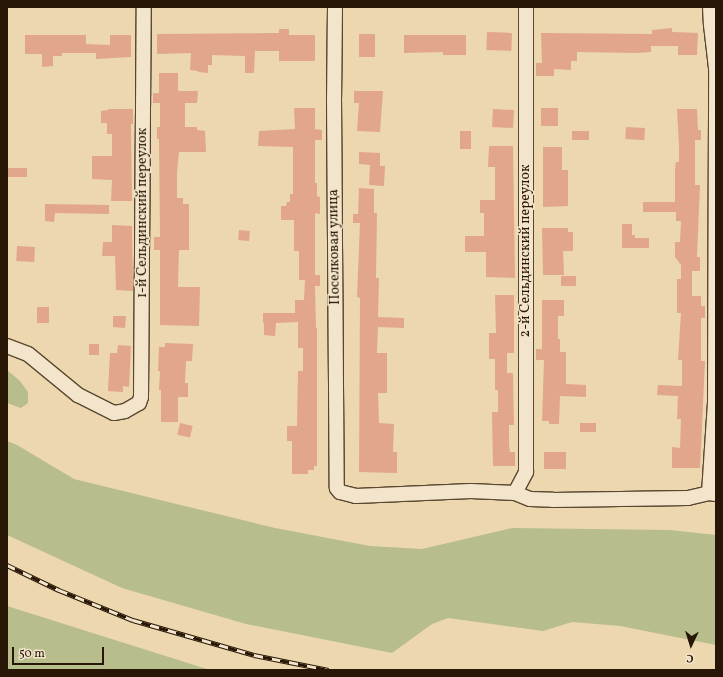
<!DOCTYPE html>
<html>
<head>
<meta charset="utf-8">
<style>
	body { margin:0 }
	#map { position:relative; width:723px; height:677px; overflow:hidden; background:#ecd7af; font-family:Vollkorn,serif }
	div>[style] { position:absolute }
	.green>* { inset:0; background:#b7be8b }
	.building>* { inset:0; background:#e2a68b; transform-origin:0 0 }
	.roads { filter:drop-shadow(1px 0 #594730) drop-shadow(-1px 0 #594730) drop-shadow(0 1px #594730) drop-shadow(0 -1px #594730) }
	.minor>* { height:14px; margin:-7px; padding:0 7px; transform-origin:7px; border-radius:7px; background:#f3e5cb }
	.rail>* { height:4.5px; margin-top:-2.25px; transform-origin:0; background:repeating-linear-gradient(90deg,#f3e5cb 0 9px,#281706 0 18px); box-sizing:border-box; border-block:1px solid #281706 }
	span { translate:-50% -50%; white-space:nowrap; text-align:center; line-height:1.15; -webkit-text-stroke:3px #f3e5cb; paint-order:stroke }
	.street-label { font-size:14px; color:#281706 }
	.frame { position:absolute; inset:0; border:8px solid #281706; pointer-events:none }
	.north { position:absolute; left:671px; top:625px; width:40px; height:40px; -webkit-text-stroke:3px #f3e5cb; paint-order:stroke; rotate:184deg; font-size:11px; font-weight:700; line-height:16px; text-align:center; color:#281706 }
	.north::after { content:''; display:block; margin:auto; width:14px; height:18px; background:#281706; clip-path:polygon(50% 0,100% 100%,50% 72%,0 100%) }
	.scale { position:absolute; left:12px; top:647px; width:92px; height:18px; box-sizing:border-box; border:2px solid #281706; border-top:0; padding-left:5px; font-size:12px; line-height:14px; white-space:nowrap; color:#281706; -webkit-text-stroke:3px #f3e5cb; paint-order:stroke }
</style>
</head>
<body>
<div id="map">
	<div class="green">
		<i style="clip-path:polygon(7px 370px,20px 381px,28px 392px,28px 403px,21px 408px,7px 403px)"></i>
		<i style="clip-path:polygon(7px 441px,17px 445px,74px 479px,275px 528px,370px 546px,422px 549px,512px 528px,670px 530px,716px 535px,716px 645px,620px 626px,572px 622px,543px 631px,448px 618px,432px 624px,392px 653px,246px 624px,122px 588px,7px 535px)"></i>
		<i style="clip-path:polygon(7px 606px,210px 670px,7px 670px)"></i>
	</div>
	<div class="building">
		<i style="clip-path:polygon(672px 28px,672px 32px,698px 33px,697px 55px,678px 55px,678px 46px,651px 46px,651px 52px,636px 53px,577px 52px,577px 61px,571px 61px,571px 70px,554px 69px,554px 76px,536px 76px,536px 63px,542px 63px,541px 33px,652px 34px,652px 30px)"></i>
		<i style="clip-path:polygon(279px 29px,289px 29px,289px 35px,315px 35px,315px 61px,279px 61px,279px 51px,255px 51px,254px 73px,245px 73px,245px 56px,212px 55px,212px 65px,208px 65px,208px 73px,198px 72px,198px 71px,190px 70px,191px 53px,157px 54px,157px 34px,279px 33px)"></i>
		<i style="left:487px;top:32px;width:25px;height:18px;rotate:2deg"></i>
		<i style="left:359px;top:34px;width:16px;height:23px"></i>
		<i style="clip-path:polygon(25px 35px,86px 35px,86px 44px,110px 45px,110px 35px,131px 35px,131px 57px,96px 59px,96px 53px,62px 53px,62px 56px,53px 56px,53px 66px,42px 67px,42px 54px,25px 54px)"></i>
		<i style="clip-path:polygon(404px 35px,466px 35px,466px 55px,443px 55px,443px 52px,404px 53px)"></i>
		<i style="clip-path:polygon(159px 73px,178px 73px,178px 91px,198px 91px,197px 103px,185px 103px,185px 127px,197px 127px,197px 130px,205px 131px,206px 152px,179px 152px,177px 172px,177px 198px,183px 198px,183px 204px,189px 204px,189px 250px,179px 250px,178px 287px,200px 287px,199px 326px,160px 325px,160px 250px,154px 250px,154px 237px,160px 237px,159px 139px,157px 139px,157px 127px,160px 127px,160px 103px,153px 103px,153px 93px,159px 93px)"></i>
		<i style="clip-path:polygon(354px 91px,383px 91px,380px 132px,357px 131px,359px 103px,354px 103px)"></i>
		<i style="clip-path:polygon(294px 108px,315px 108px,315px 129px,322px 130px,322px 140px,315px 140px,315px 183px,317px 183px,317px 196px,320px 197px,320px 214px,315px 213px,315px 275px,320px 275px,320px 286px,315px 286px,316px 328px,317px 328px,317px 466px,314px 466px,314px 470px,308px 470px,308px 474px,292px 474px,292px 441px,287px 441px,287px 426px,297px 426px,298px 371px,303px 371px,303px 348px,298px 348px,298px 322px,276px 323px,275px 336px,264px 335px,264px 323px,263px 323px,263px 313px,295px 313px,295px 300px,304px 300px,305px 280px,299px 280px,299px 251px,294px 251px,294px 220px,281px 220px,281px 206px,286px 206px,287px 202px,290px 202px,290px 194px,293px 194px,293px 147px,258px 146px,259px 131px,295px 129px)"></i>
		<i style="left:541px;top:108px;width:17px;height:18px"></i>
		<i style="clip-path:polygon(108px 109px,133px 109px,133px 124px,131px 124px,132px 201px,111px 201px,112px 180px,92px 179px,92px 156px,112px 156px,112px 134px,107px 134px,107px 123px,101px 123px,101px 111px,108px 110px)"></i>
		<i style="left:493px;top:109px;width:21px;height:18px;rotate:3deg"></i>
		<i style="clip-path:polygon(677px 109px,697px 109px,698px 130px,701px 130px,701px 140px,695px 140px,695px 185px,700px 185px,697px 257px,700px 257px,700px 271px,692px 271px,692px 296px,701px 296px,701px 306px,705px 306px,705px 318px,701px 318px,701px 361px,705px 361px,700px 468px,672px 468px,672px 447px,680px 448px,681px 419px,677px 419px,678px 396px,657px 395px,658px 385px,682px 386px,682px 360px,678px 360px,681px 313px,677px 313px,677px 279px,681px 279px,681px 265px,675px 257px,675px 242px,680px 242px,681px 221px,676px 221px,676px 212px,643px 212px,643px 202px,675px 202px,675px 169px,676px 162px,679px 162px,679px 146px)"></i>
		<i style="left:626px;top:127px;width:19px;height:12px;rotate:3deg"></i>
		<i style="left:460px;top:131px;width:11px;height:18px"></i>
		<i style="left:572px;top:131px;width:17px;height:9px"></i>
		<i style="clip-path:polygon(489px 146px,513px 146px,515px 278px,486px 277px,486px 252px,465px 252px,465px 236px,484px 236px,484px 213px,480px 213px,480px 200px,495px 200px,495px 167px,488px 167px)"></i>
		<i style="clip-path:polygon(543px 147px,562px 147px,562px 170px,568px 170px,568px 206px,543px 207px)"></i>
		<i style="clip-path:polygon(359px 152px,380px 153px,380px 166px,385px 166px,384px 186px,369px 185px,370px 165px,359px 164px)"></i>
		<i style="left:7px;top:168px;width:20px;height:9px"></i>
		<i style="clip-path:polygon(359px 188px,374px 189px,374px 213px,377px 213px,376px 278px,379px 278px,378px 317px,404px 318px,404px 328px,378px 327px,377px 353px,387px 353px,387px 393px,378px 393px,379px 423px,394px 424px,393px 452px,397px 452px,397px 473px,359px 472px,360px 298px,357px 297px,360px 223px,353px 223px,353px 214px,358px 214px)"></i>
		<i style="clip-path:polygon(45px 204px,109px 205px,109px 214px,55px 213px,54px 222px,45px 221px)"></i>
		<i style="clip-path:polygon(622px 224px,632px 224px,632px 235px,635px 235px,635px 238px,649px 238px,649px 248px,622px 248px)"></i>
		<i style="clip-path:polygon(112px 225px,132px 226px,133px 291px,116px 290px,115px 256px,102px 256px,103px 242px,112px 242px)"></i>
		<i style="clip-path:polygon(542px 228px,568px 228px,568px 232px,573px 232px,573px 251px,563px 251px,564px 275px,543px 275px)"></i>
		<i style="left:239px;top:230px;width:11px;height:10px;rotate:5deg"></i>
		<i style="left:17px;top:246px;width:18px;height:15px;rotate:3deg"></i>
		<i style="left:561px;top:276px;width:15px;height:10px"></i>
		<i style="clip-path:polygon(495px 295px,514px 295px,514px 353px,507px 353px,507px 373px,513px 373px,514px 425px,509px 425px,509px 445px,510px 452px,515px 452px,515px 466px,493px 466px,492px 412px,498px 412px,498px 390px,495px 390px,495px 359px,489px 359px,489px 333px,496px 333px)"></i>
		<i style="clip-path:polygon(542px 300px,564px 300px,564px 316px,558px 316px,558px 339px,560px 339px,560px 352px,566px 352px,566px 384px,586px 385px,586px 397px,560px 396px,559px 424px,549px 424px,549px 421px,542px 421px,544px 360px,536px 360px,536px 349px,542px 349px)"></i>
		<i style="left:37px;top:307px;width:12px;height:16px"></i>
		<i style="clip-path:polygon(113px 316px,126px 316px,125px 328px,113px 327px)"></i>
		<i style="clip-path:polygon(165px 343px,193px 344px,192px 361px,186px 361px,185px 383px,188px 383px,188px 397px,178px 397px,178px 422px,161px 422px,161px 390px,159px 390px,160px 371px,158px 371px,159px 347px,165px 347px)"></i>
		<i style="left:89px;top:344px;width:10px;height:11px"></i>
		<i style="clip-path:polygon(118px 345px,131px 346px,129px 387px,123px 386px,123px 392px,108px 391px,110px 353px,117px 353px)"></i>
		<i style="left:180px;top:423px;width:13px;height:12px;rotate:13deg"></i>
		<i style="left:580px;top:423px;width:16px;height:9px"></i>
		<i style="left:544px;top:452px;width:22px;height:17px"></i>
	</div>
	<div class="roads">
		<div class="minor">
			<i style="left:335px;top:7px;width:91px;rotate:90.6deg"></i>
			<i style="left:334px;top:98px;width:390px;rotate:89.6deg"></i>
			<i style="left:337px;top:488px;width:5px;rotate:53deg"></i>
			<i style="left:340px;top:492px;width:16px;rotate:14deg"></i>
			<i style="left:356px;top:496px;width:115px;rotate:-2.5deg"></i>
			<i style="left:471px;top:491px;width:44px;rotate:2.6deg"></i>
			<i style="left:515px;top:493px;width:16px;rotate:22deg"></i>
			<i style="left:530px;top:499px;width:23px;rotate:2deg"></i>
			<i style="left:553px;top:500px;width:135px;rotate:-0.8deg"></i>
			<i style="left:688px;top:498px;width:22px;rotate:-13deg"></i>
			<i style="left:709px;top:493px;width:7px;rotate:8deg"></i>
			<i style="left:710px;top:7px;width:18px;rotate:87deg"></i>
			<i style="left:711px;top:25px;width:43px;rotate:83.4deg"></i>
			<i style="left:7px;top:346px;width:22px;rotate:21deg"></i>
			<i style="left:28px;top:354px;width:65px;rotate:39.4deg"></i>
			<i style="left:78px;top:395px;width:40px;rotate:26.6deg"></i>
			<i style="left:114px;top:413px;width:11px;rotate:-10deg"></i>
			<i style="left:125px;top:411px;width:16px;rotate:-30deg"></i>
			<i style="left:139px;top:403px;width:6px;rotate:-72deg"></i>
			<i style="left:141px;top:397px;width:390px;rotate:-89.6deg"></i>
			<i style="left:515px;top:493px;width:24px;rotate:-62deg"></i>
			<i style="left:526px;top:472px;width:465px;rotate:-90deg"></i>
			<i style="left:709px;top:493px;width:91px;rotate:-86.2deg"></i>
			<i style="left:715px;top:402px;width:333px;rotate:-89.8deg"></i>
		</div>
	</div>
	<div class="rail">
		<i style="left:7px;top:565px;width:58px;rotate:25.7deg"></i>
		<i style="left:59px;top:590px;width:80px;rotate:22.1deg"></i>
		<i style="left:133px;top:620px;width:126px;rotate:16.1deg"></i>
		<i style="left:254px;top:655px;width:76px;rotate:11.3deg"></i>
	</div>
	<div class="street-label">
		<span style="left:143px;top:213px;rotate:-90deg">1-й Сельдинский переулок</span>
		<span style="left:335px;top:247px;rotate:-91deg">Поселковая улица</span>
		<span style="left:526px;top:251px;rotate:-90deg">2-й Сельдинский переулок</span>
	</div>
	<div class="frame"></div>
	<div class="north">С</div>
	<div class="scale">50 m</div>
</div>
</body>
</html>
